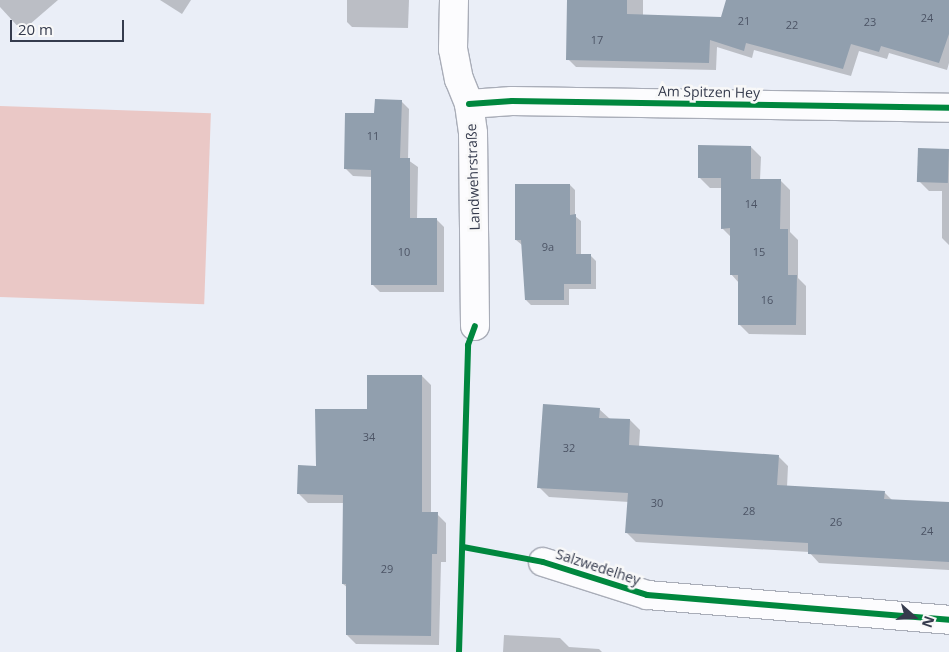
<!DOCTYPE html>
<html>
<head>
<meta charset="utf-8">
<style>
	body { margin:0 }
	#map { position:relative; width:949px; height:652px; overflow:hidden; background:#eaeef7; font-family:"Open Sans",sans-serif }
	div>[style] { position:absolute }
	.green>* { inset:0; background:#eac8c6; transform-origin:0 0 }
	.shadow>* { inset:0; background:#0003 }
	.building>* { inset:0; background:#919fae; transform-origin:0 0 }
	.roads { filter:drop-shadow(1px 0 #a9adb8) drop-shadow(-1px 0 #a9adb8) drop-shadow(0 1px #a9adb8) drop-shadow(0 -1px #a9adb8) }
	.minor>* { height:28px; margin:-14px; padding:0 14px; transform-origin:14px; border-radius:14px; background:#fcfcfe }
	.cycleway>* { height:6px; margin:-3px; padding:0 3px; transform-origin:3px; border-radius:3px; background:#00873e }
	span { translate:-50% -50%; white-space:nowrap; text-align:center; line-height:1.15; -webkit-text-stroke:5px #f8f8f8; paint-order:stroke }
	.number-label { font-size:11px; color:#4c5465 }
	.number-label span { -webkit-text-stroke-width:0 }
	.street-label { font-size:14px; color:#353b4d }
	.north { position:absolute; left:889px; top:592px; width:50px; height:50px; -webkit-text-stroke:4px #f8f8f8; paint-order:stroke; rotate:109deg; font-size:14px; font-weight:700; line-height:20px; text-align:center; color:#353b4d }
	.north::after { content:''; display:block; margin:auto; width:18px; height:22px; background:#353b4d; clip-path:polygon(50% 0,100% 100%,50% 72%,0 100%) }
	.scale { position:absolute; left:10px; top:20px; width:114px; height:22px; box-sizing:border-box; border:2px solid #353b4d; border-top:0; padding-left:6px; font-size:15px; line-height:18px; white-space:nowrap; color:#353b4d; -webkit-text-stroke:4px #f8f8f8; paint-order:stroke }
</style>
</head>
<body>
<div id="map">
	<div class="green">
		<i style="left:0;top:106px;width:211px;height:191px;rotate:2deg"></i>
	</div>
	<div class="shadow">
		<i style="clip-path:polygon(0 0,58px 0,22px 31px,0 7px)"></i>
		<i style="clip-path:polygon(160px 0,191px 0,182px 14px)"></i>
		<i style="clip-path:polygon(347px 0,409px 0,408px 28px,352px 27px,347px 22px)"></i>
		<i style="clip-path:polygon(568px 0,643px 0,643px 16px,722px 18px,728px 0,937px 0,949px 4px,949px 63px,947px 70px,889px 53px,887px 59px,859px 51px,851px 76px,754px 50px,752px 58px,717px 47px,716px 70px,576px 67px,568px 59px)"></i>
		<i style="clip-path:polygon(401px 101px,409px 109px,408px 160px,418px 167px,417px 219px,436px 219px,444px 227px,444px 292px,380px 292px,373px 285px,373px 177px,353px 176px,345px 168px,375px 115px)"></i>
		<i style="clip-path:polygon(751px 147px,761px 157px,760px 180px,780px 180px,790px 190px,790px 232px,798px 240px,798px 278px,806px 286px,806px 335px,749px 334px,739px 324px,739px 283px,731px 274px,731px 237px,722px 228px,722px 188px,710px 188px,700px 178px)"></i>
		<i style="clip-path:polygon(949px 149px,949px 245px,942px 238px,942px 191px,929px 191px,919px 181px)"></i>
		<i style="clip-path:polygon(570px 185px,575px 190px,575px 216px,581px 221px,581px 255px,590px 255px,596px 261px,596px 289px,569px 289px,569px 305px,531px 305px,526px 300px,522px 245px,516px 240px)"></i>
		<i style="clip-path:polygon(422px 376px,431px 385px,431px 513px,437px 514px,446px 523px,446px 562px,441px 562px,439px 645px,356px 644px,347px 635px,348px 588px,343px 584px,344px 503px,308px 503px,299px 494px,317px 467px,368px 410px)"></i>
		<i style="clip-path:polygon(599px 409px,610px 419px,630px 420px,640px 430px,639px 447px,778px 456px,788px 466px,787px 487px,884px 492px,893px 501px,949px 504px,949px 570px,819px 563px,809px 552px,636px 542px,627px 533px,629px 502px,549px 497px,539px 487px)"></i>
		<i style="clip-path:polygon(504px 635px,560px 638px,569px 647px,599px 649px,602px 652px,503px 652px)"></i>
	</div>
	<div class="building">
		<i style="clip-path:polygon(567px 0,627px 0,627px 14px,721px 17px,726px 0,949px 0,949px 34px,939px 63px,881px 46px,879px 52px,851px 44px,843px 69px,746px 43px,744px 51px,710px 40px,709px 63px,566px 60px)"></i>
		<i style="clip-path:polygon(375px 99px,402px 100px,400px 158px,410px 158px,410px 218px,437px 218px,437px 285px,371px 285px,371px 170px,344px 169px,345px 113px,374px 113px)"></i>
		<i style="clip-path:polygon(698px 145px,751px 146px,751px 179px,781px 179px,780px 229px,788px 229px,788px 275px,797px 275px,796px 325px,738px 325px,738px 275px,730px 275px,730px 228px,721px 229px,721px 178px,698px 178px)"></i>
		<i style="left:918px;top:148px;width:31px;height:34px;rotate:2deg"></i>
		<i style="clip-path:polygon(515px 184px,570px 184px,570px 215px,576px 214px,576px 254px,591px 254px,591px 284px,564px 284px,564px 300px,525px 300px,521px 240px,515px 240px)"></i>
		<i style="clip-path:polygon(367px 375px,422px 375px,422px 512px,438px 512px,437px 554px,432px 554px,431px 636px,346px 635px,346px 584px,342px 584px,343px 495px,297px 494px,298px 465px,316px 466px,315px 409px,367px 409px)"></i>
		<i style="clip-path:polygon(543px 404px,600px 408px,599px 418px,630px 419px,629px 445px,779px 455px,777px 485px,885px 491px,884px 499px,949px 502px,949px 562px,808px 554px,808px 543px,625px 533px,628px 493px,537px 488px)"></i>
	</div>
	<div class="roads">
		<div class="minor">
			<i style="left:454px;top:0;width:49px;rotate:91.2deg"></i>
			<i style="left:453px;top:49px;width:31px;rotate:79deg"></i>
			<i style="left:459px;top:79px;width:27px;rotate:68deg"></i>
			<i style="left:469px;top:104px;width:29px;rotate:82deg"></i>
			<i style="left:473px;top:133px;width:193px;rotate:89.4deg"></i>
			<i style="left:469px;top:104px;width:43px;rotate:-4deg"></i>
			<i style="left:512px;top:101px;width:437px;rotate:0.9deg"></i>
			<i style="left:543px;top:562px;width:109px;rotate:17.6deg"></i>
			<i style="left:647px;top:595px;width:303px;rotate:4.7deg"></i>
		</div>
	</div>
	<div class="cycleway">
		<i style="left:469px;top:104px;width:43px;rotate:-4deg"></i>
		<i style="left:512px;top:101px;width:437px;rotate:0.9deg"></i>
		<i style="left:463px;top:547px;width:81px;rotate:10.6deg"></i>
		<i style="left:543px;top:562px;width:109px;rotate:17.6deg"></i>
		<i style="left:647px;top:595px;width:303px;rotate:4.7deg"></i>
		<i style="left:459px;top:652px;width:307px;rotate:-88.3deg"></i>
		<i style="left:468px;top:345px;width:20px;rotate:-70deg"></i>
	</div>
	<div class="number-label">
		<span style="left:927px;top:18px">24</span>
		<span style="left:744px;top:21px">21</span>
		<span style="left:870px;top:22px">23</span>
		<span style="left:792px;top:25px">22</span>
		<span style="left:597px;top:40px">17</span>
		<span style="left:373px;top:136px">11</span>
		<span style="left:751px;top:204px">14</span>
		<span style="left:548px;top:247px">9a</span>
		<span style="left:404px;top:252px">10</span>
		<span style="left:759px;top:252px">15</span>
		<span style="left:767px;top:300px">16</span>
		<span style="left:369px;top:437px">34</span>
		<span style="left:569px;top:448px">32</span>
		<span style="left:657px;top:503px">30</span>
		<span style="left:749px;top:511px">28</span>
		<span style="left:836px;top:522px">26</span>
		<span style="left:927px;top:531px">24</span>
		<span style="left:387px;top:569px">29</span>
	</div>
	<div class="street-label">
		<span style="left:709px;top:92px;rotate:1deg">Am Spitzen Hey</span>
		<span style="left:473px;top:177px;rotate:-92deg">Landwehrstraße</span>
		<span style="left:598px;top:567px;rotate:18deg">Salzwedelhey</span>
	</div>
	<div class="north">N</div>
	<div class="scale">20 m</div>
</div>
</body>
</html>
